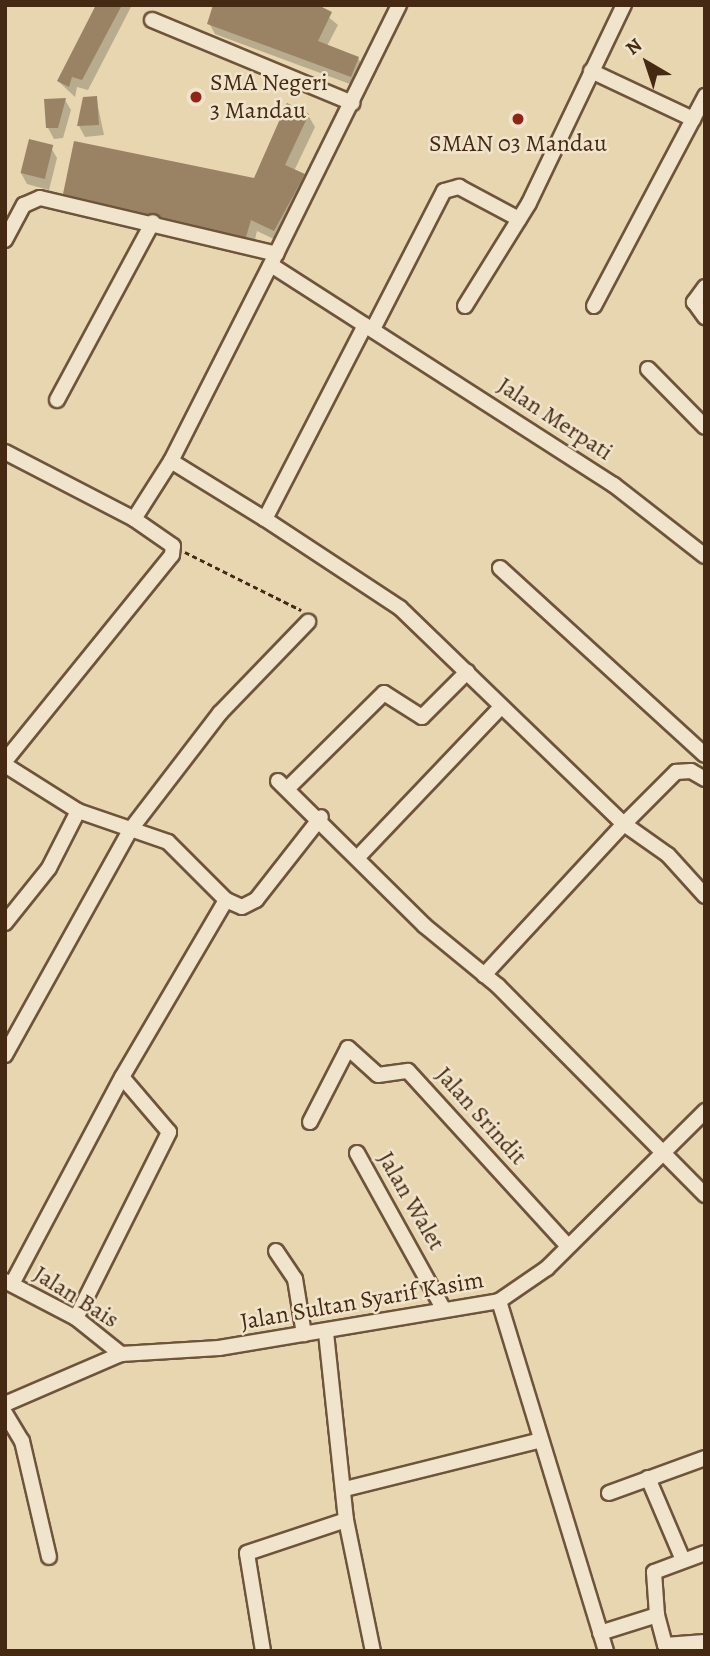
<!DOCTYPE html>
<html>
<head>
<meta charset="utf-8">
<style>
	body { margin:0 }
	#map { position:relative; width:710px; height:1656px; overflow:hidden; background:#e8d6b1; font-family:Alegreya,serif }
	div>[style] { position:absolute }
	.shadow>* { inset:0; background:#0003 }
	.building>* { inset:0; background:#9a8365; transform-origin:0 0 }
	.path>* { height:2.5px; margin-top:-1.25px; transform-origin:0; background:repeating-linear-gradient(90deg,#452913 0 5px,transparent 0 8.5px) }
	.roads { filter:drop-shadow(2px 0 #6e543a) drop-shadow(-2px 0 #6e543a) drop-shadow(0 2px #6e543a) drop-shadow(0 -2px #6e543a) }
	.minor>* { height:14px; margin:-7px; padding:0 7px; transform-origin:7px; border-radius:7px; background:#f0e4cc }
	.dots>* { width:19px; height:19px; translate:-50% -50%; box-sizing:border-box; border:4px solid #f0e4cc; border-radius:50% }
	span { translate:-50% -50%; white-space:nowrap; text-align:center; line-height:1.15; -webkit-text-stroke:5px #f0e4cc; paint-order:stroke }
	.poi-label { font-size:24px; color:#452913 }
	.left { translate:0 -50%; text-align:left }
	.street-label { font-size:24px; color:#452913 }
	.frame { position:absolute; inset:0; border:7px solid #452913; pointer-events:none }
	.north { position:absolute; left:612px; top:28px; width:70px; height:70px; -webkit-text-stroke:5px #f0e4cc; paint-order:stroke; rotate:321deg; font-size:19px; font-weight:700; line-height:28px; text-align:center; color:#452913 }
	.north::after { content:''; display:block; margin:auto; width:24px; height:32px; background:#452913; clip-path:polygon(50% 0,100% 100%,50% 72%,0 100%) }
</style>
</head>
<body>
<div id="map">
	<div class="shadow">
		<i style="clip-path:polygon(96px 5px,132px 5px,88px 90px,77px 87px,75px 97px,58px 81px)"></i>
		<i style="clip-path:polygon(314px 5px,338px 25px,327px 46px,358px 58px,364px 69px,358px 87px,215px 34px,209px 23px)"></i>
		<i style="clip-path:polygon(96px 97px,104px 135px,85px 137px,79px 126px)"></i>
		<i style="clip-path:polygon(65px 100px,71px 110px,63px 138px,54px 139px,48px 128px)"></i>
		<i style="clip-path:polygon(308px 115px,315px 127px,294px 171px,310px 188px,280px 242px,257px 231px,253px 248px,72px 205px,65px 193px,255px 180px)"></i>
		<i style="clip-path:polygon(50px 146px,57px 158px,49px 190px,27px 184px,21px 173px)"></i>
	</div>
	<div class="building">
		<i style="clip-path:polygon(96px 5px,122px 5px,82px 80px,72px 77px,69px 87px,57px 81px)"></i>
		<i style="clip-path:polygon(213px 5px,318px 5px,332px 12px,318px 41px,359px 57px,351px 77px,207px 24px)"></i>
		<i style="clip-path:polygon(97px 96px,99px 125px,77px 126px,83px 97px)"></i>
		<i style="clip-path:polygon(66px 98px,58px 128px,46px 128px,44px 99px)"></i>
		<i style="clip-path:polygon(287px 103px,309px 114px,285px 165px,305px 174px,274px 231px,251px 220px,246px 237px,63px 194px,74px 141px,254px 178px)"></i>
		<i style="left:29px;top:139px;width:25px;height:35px;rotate:14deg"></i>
	</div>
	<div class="path">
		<i style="left:185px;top:552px;width:130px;rotate:26.6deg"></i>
	</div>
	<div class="roads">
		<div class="minor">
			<i style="left:152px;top:20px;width:217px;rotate:22.5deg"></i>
			<i style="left:591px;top:71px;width:113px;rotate:25.2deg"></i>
			<i style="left:5px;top:240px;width:40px;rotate:-62deg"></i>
			<i style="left:24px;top:205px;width:17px;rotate:-24deg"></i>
			<i style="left:40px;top:198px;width:243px;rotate:13.3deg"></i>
			<i style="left:276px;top:254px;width:278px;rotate:-63.7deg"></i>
			<i style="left:271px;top:265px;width:407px;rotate:32.7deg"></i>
			<i style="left:614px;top:485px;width:115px;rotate:38deg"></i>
			<i style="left:705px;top:287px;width:19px;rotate:126deg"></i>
			<i style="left:694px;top:302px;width:19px;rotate:54deg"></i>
			<i style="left:465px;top:306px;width:121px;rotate:-58.1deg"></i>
			<i style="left:529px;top:203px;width:220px;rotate:-64.4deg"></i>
			<i style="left:594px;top:306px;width:238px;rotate:-62.1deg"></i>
			<i style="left:373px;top:329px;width:155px;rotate:-62.8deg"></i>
			<i style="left:444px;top:191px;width:16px;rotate:-15deg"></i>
			<i style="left:459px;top:187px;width:68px;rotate:28.1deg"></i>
			<i style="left:648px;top:369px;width:81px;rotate:45.5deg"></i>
			<i style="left:57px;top:400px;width:202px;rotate:-61.7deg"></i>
			<i style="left:5px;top:452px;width:145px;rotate:27.4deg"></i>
			<i style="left:134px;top:519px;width:69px;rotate:-57.5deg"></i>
			<i style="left:171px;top:461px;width:228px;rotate:-63.1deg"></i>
			<i style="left:171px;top:461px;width:110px;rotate:31.7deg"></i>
			<i style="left:265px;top:519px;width:218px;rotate:-62.7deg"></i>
			<i style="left:265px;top:519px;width:162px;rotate:33.4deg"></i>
			<i style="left:400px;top:608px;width:311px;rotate:44deg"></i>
			<i style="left:624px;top:824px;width:74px;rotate:-45deg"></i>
			<i style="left:676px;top:772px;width:15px;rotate:-4deg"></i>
			<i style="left:691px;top:771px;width:16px;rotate:30deg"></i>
			<i style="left:500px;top:568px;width:277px;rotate:42.4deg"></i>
			<i style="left:5px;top:761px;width:265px;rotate:-51deg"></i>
			<i style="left:172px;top:555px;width:9px;rotate:-84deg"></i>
			<i style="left:173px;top:546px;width:47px;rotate:-145.3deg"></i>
			<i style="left:5px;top:765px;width:86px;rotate:32.2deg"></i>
			<i style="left:78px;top:811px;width:95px;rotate:19deg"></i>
			<i style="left:168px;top:842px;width:82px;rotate:45deg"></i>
			<i style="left:226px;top:900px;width:205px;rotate:120.4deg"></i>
			<i style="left:122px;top:1077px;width:234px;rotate:118deg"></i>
			<i style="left:278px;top:781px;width:206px;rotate:44.6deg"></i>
			<i style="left:425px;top:926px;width:94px;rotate:39.4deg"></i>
			<i style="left:498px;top:986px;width:294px;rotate:45.3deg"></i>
			<i style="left:288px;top:788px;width:135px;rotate:-44.7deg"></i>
			<i style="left:384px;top:693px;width:45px;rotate:32.3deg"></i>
			<i style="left:422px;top:717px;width:64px;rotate:-45deg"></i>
			<i style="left:360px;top:855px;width:204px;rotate:-46.4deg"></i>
			<i style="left:226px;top:900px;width:17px;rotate:24deg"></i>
			<i style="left:242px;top:907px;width:16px;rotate:-27deg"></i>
			<i style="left:256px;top:900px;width:105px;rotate:-51.9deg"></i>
			<i style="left:5px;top:923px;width:70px;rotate:-51.3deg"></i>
			<i style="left:49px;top:868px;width:64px;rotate:-63deg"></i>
			<i style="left:484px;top:975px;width:206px;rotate:-47.2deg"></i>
			<i style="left:624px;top:824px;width:54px;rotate:35.2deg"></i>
			<i style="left:668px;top:855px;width:55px;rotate:47.9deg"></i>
			<i style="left:5px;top:1055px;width:259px;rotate:-60.9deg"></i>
			<i style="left:131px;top:829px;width:146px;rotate:-52.5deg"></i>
			<i style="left:220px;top:713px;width:127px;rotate:-46deg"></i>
			<i style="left:310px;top:1122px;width:83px;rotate:-62.8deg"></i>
			<i style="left:348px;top:1048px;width:40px;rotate:42deg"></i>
			<i style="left:378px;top:1075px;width:30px;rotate:-8deg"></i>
			<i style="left:408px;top:1071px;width:237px;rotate:47.6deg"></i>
			<i style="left:357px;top:1153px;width:179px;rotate:61deg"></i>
			<i style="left:276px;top:1251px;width:34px;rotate:56deg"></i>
			<i style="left:295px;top:1279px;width:56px;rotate:80.7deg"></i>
			<i style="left:5px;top:1281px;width:80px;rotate:27.5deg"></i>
			<i style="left:76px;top:1318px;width:58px;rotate:38.7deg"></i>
			<i style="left:499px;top:1301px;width:366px;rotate:73deg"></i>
			<i style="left:76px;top:1318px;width:208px;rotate:-63.4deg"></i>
			<i style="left:169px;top:1132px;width:72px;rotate:-130.5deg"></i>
			<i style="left:5px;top:1404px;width:126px;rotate:-23.3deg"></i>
			<i style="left:121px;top:1354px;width:98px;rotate:-3.5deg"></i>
			<i style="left:219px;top:1348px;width:284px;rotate:-9.5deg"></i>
			<i style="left:499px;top:1301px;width:58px;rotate:-34.5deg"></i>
			<i style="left:547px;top:1268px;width:223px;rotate:-44.8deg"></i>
			<i style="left:5px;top:1413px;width:33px;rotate:59deg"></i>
			<i style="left:22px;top:1441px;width:119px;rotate:76.9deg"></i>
			<i style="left:648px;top:1478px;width:89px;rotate:66.9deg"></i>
			<i style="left:345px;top:1489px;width:202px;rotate:-14deg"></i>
			<i style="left:609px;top:1493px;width:102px;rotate:-20deg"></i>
			<i style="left:346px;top:1520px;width:134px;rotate:78.4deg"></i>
			<i style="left:657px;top:1615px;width:31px;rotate:75deg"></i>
			<i style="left:665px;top:1645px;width:40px;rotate:-4.3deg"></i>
			<i style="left:600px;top:1633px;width:60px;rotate:-17.5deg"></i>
			<i style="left:657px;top:1615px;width:43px;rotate:-94deg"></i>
			<i style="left:654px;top:1572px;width:54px;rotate:-20.4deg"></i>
			<i style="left:263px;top:1651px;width:99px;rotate:-99.3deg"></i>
			<i style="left:247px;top:1553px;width:104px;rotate:-18.4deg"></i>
			<i style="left:346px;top:1520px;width:189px;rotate:-96.1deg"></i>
		</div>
	</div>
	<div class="dots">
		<i style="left:196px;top:97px;background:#8f2418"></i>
		<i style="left:518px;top:119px;background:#8f2418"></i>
	</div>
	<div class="poi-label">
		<span class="left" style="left:210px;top:97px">SMA Negeri<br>3 Mandau</span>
		<span style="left:518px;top:144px">SMAN 03 Mandau</span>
	</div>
	<div class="street-label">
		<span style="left:555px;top:419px;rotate:33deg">Jalan Merpati</span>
		<span style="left:481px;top:1116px;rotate:48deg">Jalan Srindit</span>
		<span style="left:411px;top:1201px;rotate:60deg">Jalan Walet</span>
		<span style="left:76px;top:1297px;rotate:32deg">Jalan Bais</span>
		<span style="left:362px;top:1301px;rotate:-10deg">Jalan Sultan Syarif Kasim</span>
	</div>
	<div class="frame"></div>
	<div class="north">N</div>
</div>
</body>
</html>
